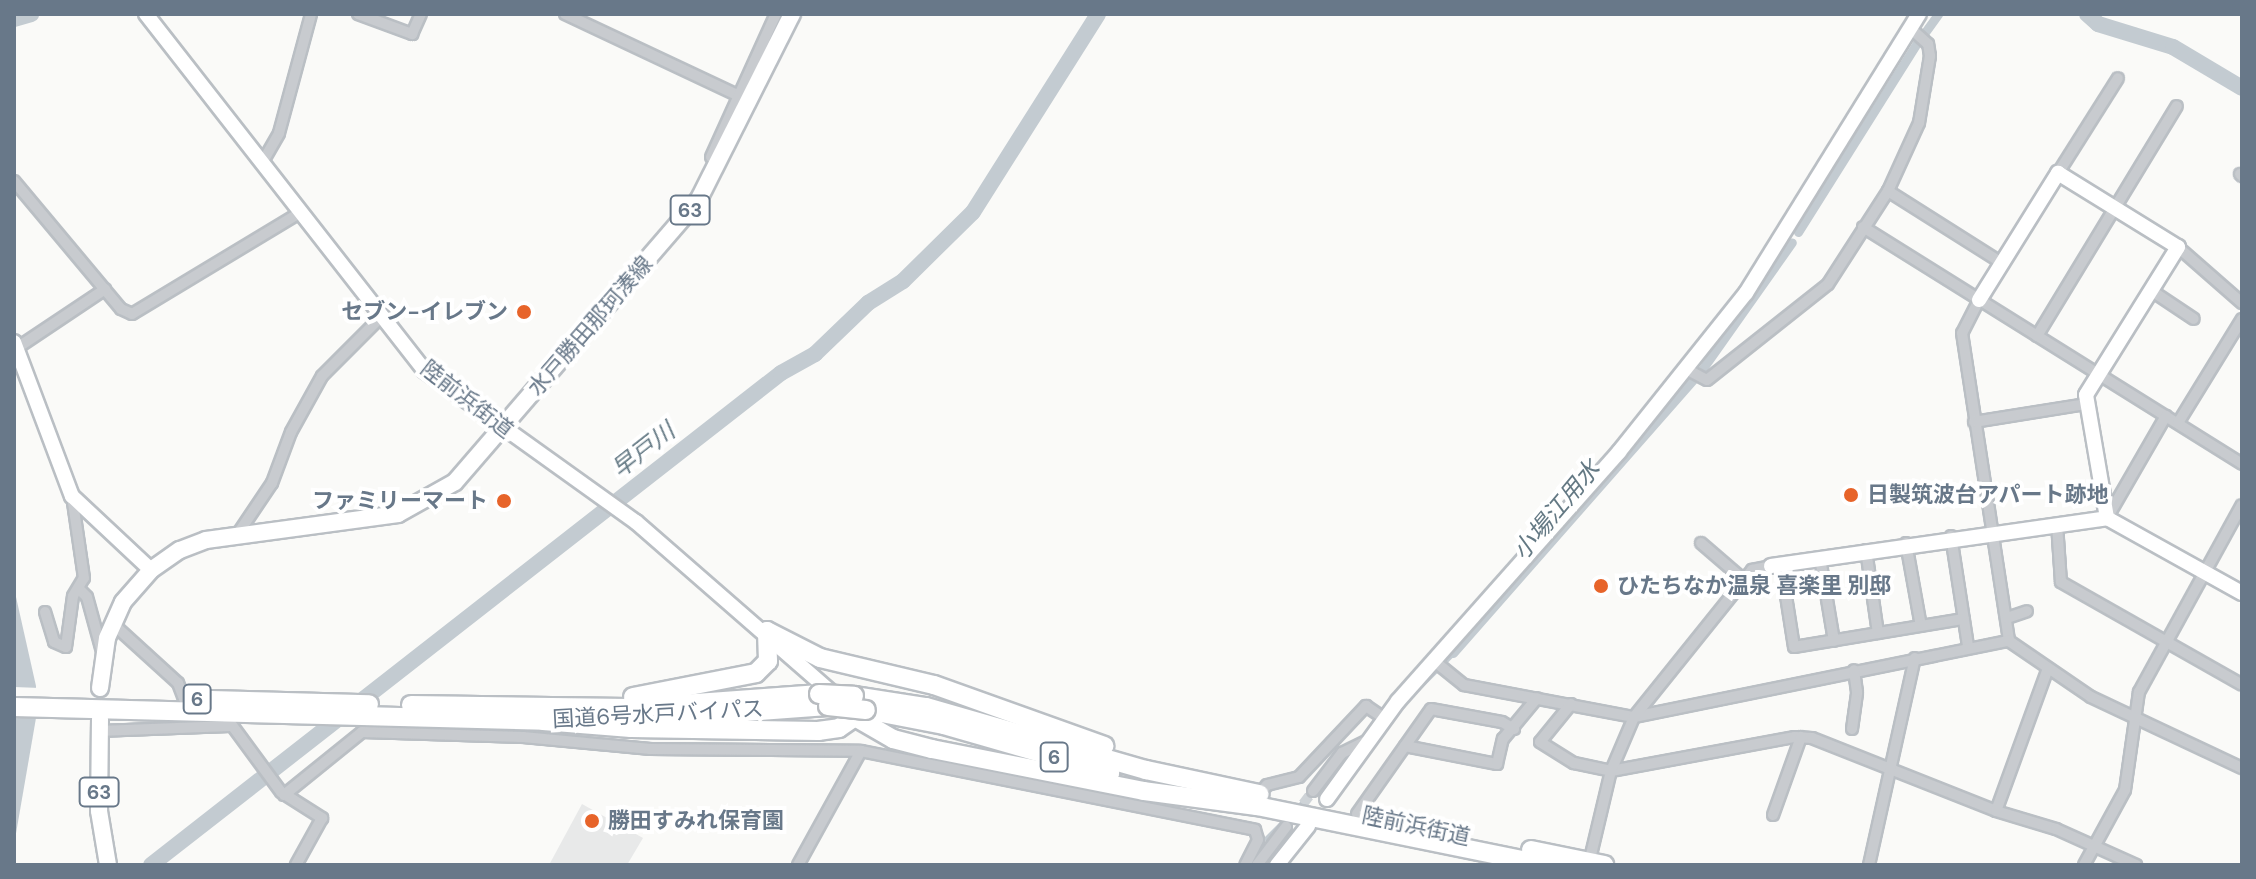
<!DOCTYPE html>
<html>
<head>
<meta charset="utf-8">
<style>
	body { margin:0 }
	#map { position:relative; width:2256px; height:879px; overflow:hidden; background:#fafaf8; font-family:"DM Sans","Noto Sans JP",sans-serif }
	div>[style] { position:absolute }
	.built>* { inset:0; background:#e8e9e9 }
	.water>* { inset:0; background:#c3cbd1; transform-origin:0 0 }
	.pier>* { inset:0; background:#fafaf8; transform-origin:0 0 }
	.canal>* { height:9px; margin:-4.5px; padding:0 4.5px; transform-origin:4.5px; border-radius:4.5px; background:#c3cbd1 }
	.river>* { height:16px; margin:-8px; padding:0 8px; transform-origin:8px; border-radius:8px; background:#c3cbd1 }
	.street-tunnel>* { height:10px; margin-top:-5px; transform-origin:0; background:repeating-linear-gradient(90deg,#ced3d7 0 10px,transparent 0 15px) }
	.roads { filter:drop-shadow(2px 0 #babfc4) drop-shadow(-2px 0 #babfc4) drop-shadow(0 2px #babfc4) drop-shadow(0 -2px #babfc4) }
	.street>* { height:10px; margin:-5px; padding:0 5px; transform-origin:5px; border-radius:5px; background:#c8cbcf }
	.secondary>* { height:14px; margin:-7px; padding:0 7px; transform-origin:7px; border-radius:7px; background:#fff }
	.primary>* { height:16px; margin:-8px; padding:0 8px; transform-origin:8px; border-radius:8px; background:#fff }
	.highway>* { height:18px; margin:-9px; padding:0 9px; transform-origin:9px; border-radius:9px; background:#fff }
	.bridges { filter:drop-shadow(2px 0 #b8bcc0) drop-shadow(-2px 0 #b8bcc0) drop-shadow(0 2px #b8bcc0) drop-shadow(0 -2px #b8bcc0) }
	.highway-bridge>* { height:18px; margin:-9px; padding:0 9px; transform-origin:9px; border-radius:9px; background:#fff }
	.dots>* { width:22px; height:22px; translate:-50% -50%; box-sizing:border-box; border:4px solid #fff; border-radius:50% }
	span { translate:-50% -50%; white-space:nowrap; text-align:center; line-height:1.15; -webkit-text-stroke:8px #fff; paint-order:stroke }
	.shield-label span { padding:2px 6px; background:#fff; border:2px solid; border-radius:6px; -webkit-text-stroke-width:0 }
	.shield-label { font-size:20px; color:#687889; font-weight:700 }
	.poi-label { font-size:22px; color:#687889; font-weight:700 }
	.right { translate:-100% -50%; text-align:right }
	.left { translate:0 -50%; text-align:left }
	.street-label { font-size:22px; color:#687889 }
	.water-label { font-size:24px; color:#647984; font-style:italic }
	.frame { position:absolute; inset:0; border:16px solid #687889; pointer-events:none }
</style>
</head>
<body>
<div id="map">
	<div class="built">
		<i style="clip-path:polygon(582px 804px,643px 838px,627px 865px,549px 865px)"></i>
	</div>
	<div class="water">
		<i style="clip-path:polygon(14px 588px,36px 686px,36px 718px,14px 845px)"></i>
		<i style="left:1457px;top:645px;width:6px;height:274px;rotate:45deg"></i>
	</div>
	<div class="pier">
		<i style="left:14px;top:687px;width:26px;height:29px;rotate:2deg"></i>
	</div>
	<div class="canal">
		<i style="left:1923px;top:35px;width:26px;rotate:-54deg"></i>
		<i style="left:1798px;top:232px;width:227px;rotate:-57.8deg"></i>
		<i style="left:1699px;top:374px;width:161px;rotate:-54.8deg"></i>
		<i style="left:1453px;top:653px;width:365px;rotate:-48.7deg"></i>
	</div>
	<div class="river">
		<i style="left:2087px;top:14px;width:15px;rotate:42deg"></i>
		<i style="left:2098px;top:24px;width:78px;rotate:17deg"></i>
		<i style="left:2173px;top:47px;width:80px;rotate:30.7deg"></i>
		<i style="left:14px;top:19px;width:18px;rotate:-16deg"></i>
		<i style="left:151px;top:865px;width:799px;rotate:-37.99deg"></i>
		<i style="left:781px;top:373px;width:39px;rotate:-29deg"></i>
		<i style="left:815px;top:354px;width:74px;rotate:-43.9deg"></i>
		<i style="left:868px;top:303px;width:41px;rotate:-32.2deg"></i>
		<i style="left:903px;top:281px;width:98px;rotate:-44.6deg"></i>
		<i style="left:973px;top:212px;width:234px;rotate:-57.7deg"></i>
	</div>
	<div class="street-tunnel">
		<i style="left:1294px;top:816px;width:31px;rotate:-53deg"></i>
	</div>
	<div class="roads">
		<div class="street">
			<i style="left:358px;top:14px;width:58px;rotate:20.3deg"></i>
			<i style="left:412px;top:34px;width:22px;rotate:-66deg"></i>
			<i style="left:565px;top:14px;width:204px;rotate:25.2deg"></i>
			<i style="left:711px;top:157px;width:157px;rotate:-65.6deg"></i>
			<i style="left:262px;top:163px;width:34px;rotate:-60deg"></i>
			<i style="left:279px;top:133px;width:123px;rotate:-74.9deg"></i>
			<i style="left:2058px;top:173px;width:112px;rotate:-57.7deg"></i>
			<i style="left:2240px;top:174px;width:3px;rotate:45deg"></i>
			<i style="left:14px;top:181px;width:167px;rotate:50.1deg"></i>
			<i style="left:121px;top:309px;width:12px;rotate:24deg"></i>
			<i style="left:132px;top:314px;width:197px;rotate:-31.1deg"></i>
			<i style="left:1888px;top:191px;width:135px;rotate:32.3deg"></i>
			<i style="left:1863px;top:227px;width:447px;rotate:32deg"></i>
			<i style="left:2178px;top:247px;width:85px;rotate:41.2deg"></i>
			<i style="left:2152px;top:291px;width:50px;rotate:33.7deg"></i>
			<i style="left:1979px;top:300px;width:37px;rotate:117deg"></i>
			<i style="left:1962px;top:333px;width:312px;rotate:81.3deg"></i>
			<i style="left:2037px;top:336px;width:269px;rotate:-58.7deg"></i>
			<i style="left:17px;top:348px;width:106px;rotate:-33.8deg"></i>
			<i style="left:1688px;top:370px;width:21px;rotate:28deg"></i>
			<i style="left:1707px;top:380px;width:154px;rotate:-38.4deg"></i>
			<i style="left:1828px;top:284px;width:111px;rotate:-57.2deg"></i>
			<i style="left:1888px;top:191px;width:75px;rotate:-65.5deg"></i>
			<i style="left:1919px;top:123px;width:68px;rotate:-80.7deg"></i>
			<i style="left:1930px;top:56px;width:12px;rotate:-99deg"></i>
			<i style="left:1928px;top:44px;width:24px;rotate:-138deg"></i>
			<i style="left:1974px;top:422px;width:114px;rotate:-9.1deg"></i>
			<i style="left:2178px;top:423px;width:122px;rotate:-58.4deg"></i>
			<i style="left:2107px;top:518px;width:118px;rotate:-60deg"></i>
			<i style="left:2057px;top:524px;width:58px;rotate:86.1deg"></i>
			<i style="left:2061px;top:582px;width:208px;rotate:29.6deg"></i>
			<i style="left:237px;top:535px;width:63px;rotate:-56.1deg"></i>
			<i style="left:272px;top:483px;width:54px;rotate:-69.6deg"></i>
			<i style="left:291px;top:432px;width:64px;rotate:-61deg"></i>
			<i style="left:322px;top:376px;width:83px;rotate:-45deg"></i>
			<i style="left:1951px;top:536px;width:111px;rotate:81.2deg"></i>
			<i style="left:1701px;top:543px;width:57px;rotate:40.7deg"></i>
			<i style="left:1906px;top:543px;width:84px;rotate:79.8deg"></i>
			<i style="left:1866px;top:550px;width:84px;rotate:81.8deg"></i>
			<i style="left:1820px;top:558px;width:84px;rotate:80.4deg"></i>
			<i style="left:1781px;top:564px;width:84px;rotate:81.1deg"></i>
			<i style="left:1794px;top:647px;width:172px;rotate:-9.4deg"></i>
			<i style="left:79px;top:589px;width:11px;rotate:45deg"></i>
			<i style="left:87px;top:597px;width:60px;rotate:74.6deg"></i>
			<i style="left:45px;top:612px;width:31px;rotate:73deg"></i>
			<i style="left:54px;top:642px;width:13px;rotate:23deg"></i>
			<i style="left:66px;top:647px;width:51px;rotate:-82.2deg"></i>
			<i style="left:73px;top:596px;width:21px;rotate:-59deg"></i>
			<i style="left:84px;top:578px;width:83px;rotate:-98.3deg"></i>
			<i style="left:2007px;top:618px;width:21px;rotate:-19deg"></i>
			<i style="left:112px;top:623px;width:89px;rotate:42.3deg"></i>
			<i style="left:178px;top:683px;width:17px;rotate:69deg"></i>
			<i style="left:1433px;top:660px;width:40px;rotate:39deg"></i>
			<i style="left:1464px;top:685px;width:173px;rotate:10.7deg"></i>
			<i style="left:1634px;top:717px;width:383px;rotate:-11.5deg"></i>
			<i style="left:2009px;top:641px;width:99px;rotate:34.3deg"></i>
			<i style="left:2091px;top:697px;width:167px;rotate:25.2deg"></i>
			<i style="left:1571px;top:704px;width:49px;rotate:129.2deg"></i>
			<i style="left:1540px;top:742px;width:40px;rotate:32deg"></i>
			<i style="left:1574px;top:763px;width:38px;rotate:12deg"></i>
			<i style="left:1611px;top:771px;width:187px;rotate:-10.5deg"></i>
			<i style="left:1795px;top:737px;width:17px;rotate:3deg"></i>
			<i style="left:1812px;top:738px;width:198px;rotate:21.6deg"></i>
			<i style="left:1996px;top:811px;width:63px;rotate:16.7deg"></i>
			<i style="left:2056px;top:829px;width:88px;rotate:24.2deg"></i>
			<i style="left:223px;top:713px;width:98px;rotate:53.7deg"></i>
			<i style="left:281px;top:792px;width:49px;rotate:32.4deg"></i>
			<i style="left:322px;top:818px;width:54px;rotate:119deg"></i>
			<i style="left:1852px;top:729px;width:37px;rotate:-82deg"></i>
			<i style="left:1857px;top:692px;width:22px;rotate:-98deg"></i>
			<i style="left:99px;top:731px;width:131px;rotate:-2.2deg"></i>
			<i style="left:1405px;top:746px;width:94px;rotate:11.1deg"></i>
			<i style="left:1497px;top:764px;width:26px;rotate:-77deg"></i>
			<i style="left:1503px;top:739px;width:53px;rotate:-50.3deg"></i>
			<i style="left:1313px;top:791px;width:48px;rotate:-52.7deg"></i>
			<i style="left:1342px;top:753px;width:30px;rotate:-26deg"></i>
			<i style="left:1259px;top:794px;width:12px;rotate:-48deg"></i>
			<i style="left:1267px;top:785px;width:33px;rotate:-14deg"></i>
			<i style="left:1299px;top:777px;width:98px;rotate:-46.7deg"></i>
			<i style="left:1366px;top:706px;width:23px;rotate:34deg"></i>
			<i style="left:284px;top:795px;width:100px;rotate:-38.9deg"></i>
			<i style="left:362px;top:732px;width:161px;rotate:1.8deg"></i>
			<i style="left:523px;top:737px;width:128px;rotate:5.4deg"></i>
			<i style="left:650px;top:749px;width:211px;rotate:0.5deg"></i>
			<i style="left:861px;top:751px;width:402px;rotate:11.3deg"></i>
			<i style="left:1255px;top:830px;width:10px;rotate:73deg"></i>
			<i style="left:1258px;top:840px;width:28px;rotate:117deg"></i>
			<i style="left:1996px;top:811px;width:152px;rotate:-70deg"></i>
			<i style="left:1357px;top:814px;width:128px;rotate:-54.8deg"></i>
			<i style="left:1431px;top:709px;width:72px;rotate:10.4deg"></i>
			<i style="left:1502px;top:722px;width:14px;rotate:30deg"></i>
			<i style="left:1773px;top:815px;width:83px;rotate:-70.3deg"></i>
			<i style="left:1589px;top:863px;width:95px;rotate:-76.6deg"></i>
			<i style="left:1611px;top:771px;width:59px;rotate:-66.9deg"></i>
			<i style="left:1634px;top:717px;width:189px;rotate:-51.2deg"></i>
			<i style="left:1752px;top:570px;width:19px;rotate:-12deg"></i>
			<i style="left:798px;top:865px;width:130px;rotate:-61.1deg"></i>
			<i style="left:1257px;top:865px;width:48px;rotate:-52.7deg"></i>
			<i style="left:1869px;top:865px;width:212px;rotate:-77.5deg"></i>
			<i style="left:2084px;top:865px;width:85px;rotate:-61.3deg"></i>
			<i style="left:2125px;top:790px;width:99px;rotate:-81.9deg"></i>
			<i style="left:2139px;top:692px;width:213px;rotate:-61.2deg"></i>
		</div>
		<div class="secondary">
			<i style="left:146px;top:14px;width:453px;rotate:52deg"></i>
			<i style="left:425px;top:371px;width:259px;rotate:35.6deg"></i>
			<i style="left:636px;top:522px;width:269px;rotate:41.1deg"></i>
			<i style="left:1979px;top:300px;width:150px;rotate:-58.1deg"></i>
			<i style="left:2058px;top:173px;width:141px;rotate:31.7deg"></i>
			<i style="left:2178px;top:247px;width:174px;rotate:121.9deg"></i>
			<i style="left:2086px;top:395px;width:125px;rotate:80.3deg"></i>
			<i style="left:14px;top:342px;width:165px;rotate:69.4deg"></i>
			<i style="left:72px;top:496px;width:108px;rotate:43.1deg"></i>
			<i style="left:1771px;top:566px;width:339px;rotate:-8.1deg"></i>
			<i style="left:2107px;top:518px;width:154px;rotate:29.1deg"></i>
			<i style="left:1327px;top:799px;width:121px;rotate:-54.1deg"></i>
			<i style="left:1398px;top:701px;width:333px;rotate:-48.4deg"></i>
			<i style="left:1619px;top:452px;width:203px;rotate:-51.4deg"></i>
			<i style="left:1746px;top:293px;width:328px;rotate:-58.2deg"></i>
			<i style="left:1277px;top:865px;width:50px;rotate:-51.5deg"></i>
		</div>
		<div class="primary">
			<i style="left:100px;top:688px;width:50px;rotate:-82deg"></i>
			<i style="left:107px;top:638px;width:39px;rotate:-66deg"></i>
			<i style="left:123px;top:602px;width:43px;rotate:-48.8deg"></i>
			<i style="left:151px;top:570px;width:35px;rotate:-35deg"></i>
			<i style="left:180px;top:550px;width:28px;rotate:-21deg"></i>
			<i style="left:206px;top:540px;width:194px;rotate:-7.7deg"></i>
			<i style="left:398px;top:514px;width:65px;rotate:-29.3deg"></i>
			<i style="left:455px;top:482px;width:374px;rotate:-49.2deg"></i>
			<i style="left:699px;top:199px;width:207px;rotate:-63.3deg"></i>
			<i style="left:100px;top:719px;width:92px;rotate:90.6deg"></i>
			<i style="left:99px;top:811px;width:55px;rotate:80.5deg"></i>
		</div>
		<div class="highway">
			<i style="left:767px;top:631px;width:59px;rotate:27deg"></i>
			<i style="left:820px;top:658px;width:117px;rotate:13.3deg"></i>
			<i style="left:934px;top:685px;width:181px;rotate:19.7deg"></i>
			<i style="left:854px;top:696px;width:73px;rotate:8.7deg"></i>
			<i style="left:926px;top:707px;width:229px;rotate:16deg"></i>
			<i style="left:1146px;top:770px;width:116px;rotate:12deg"></i>
			<i style="left:633px;top:697px;width:125px;rotate:-11deg"></i>
			<i style="left:756px;top:673px;width:17px;rotate:-45deg"></i>
			<i style="left:768px;top:661px;width:30px;rotate:-92deg"></i>
			<i style="left:211px;top:700px;width:158px;rotate:1.5deg"></i>
			<i style="left:411px;top:705px;width:217px;rotate:0.8deg"></i>
			<i style="left:628px;top:708px;width:192px;rotate:-4.2deg"></i>
			<i style="left:14px;top:707px;width:541px;rotate:1.48deg"></i>
			<i style="left:866px;top:710px;width:79px;rotate:10.9deg"></i>
			<i style="left:944px;top:725px;width:173px;rotate:16.1deg"></i>
			<i style="left:664px;top:718px;width:164px;rotate:-4.2deg"></i>
			<i style="left:543px;top:721px;width:88px;rotate:4.5deg"></i>
			<i style="left:631px;top:728px;width:187px;rotate:0.9deg"></i>
			<i style="left:818px;top:731px;width:21px;rotate:-8deg"></i>
			<i style="left:839px;top:728px;width:19px;rotate:-35deg"></i>
			<i style="left:855px;top:717px;width:44px;rotate:30.1deg"></i>
			<i style="left:893px;top:739px;width:40px;rotate:14.4deg"></i>
			<i style="left:932px;top:749px;width:216px;rotate:11.2deg"></i>
			<i style="left:1144px;top:791px;width:114px;rotate:7.6deg"></i>
			<i style="left:1257px;top:806px;width:297px;rotate:11.5deg"></i>
			<i style="left:1531px;top:850px;width:75px;rotate:11.6deg"></i>
		</div>
	</div>
	<div class="bridges">
		<div class="highway-bridge">
			<i style="left:819px;top:694px;width:35px;rotate:3deg"></i>
			<i style="left:828px;top:706px;width:38px;rotate:6deg"></i>
		</div>
	</div>
	<div class="dots">
		<i style="left:524px;top:312px;background:#e7642a"></i>
		<i style="left:1851px;top:495px;background:#e7642a"></i>
		<i style="left:504px;top:501px;background:#e7642a"></i>
		<i style="left:1601px;top:586px;background:#e7642a"></i>
		<i style="left:592px;top:821px;background:#e7642a"></i>
	</div>
	<div class="shield-label">
		<span style="left:690px;top:210px">63</span>
		<span style="left:197px;top:699px">6</span>
		<span style="left:1054px;top:757px">6</span>
		<span style="left:99px;top:792px">63</span>
	</div>
	<div class="poi-label">
		<span class="right" style="left:508px;top:312px">セブン-イレブン</span>
		<span class="left" style="left:1867px;top:495px">日製筑波台アパート跡地</span>
		<span class="right" style="left:488px;top:501px">ファミリーマート</span>
		<span class="left" style="left:1617px;top:586px">ひたちなか温泉 喜楽里 別邸</span>
		<span class="left" style="left:608px;top:821px">勝田すみれ保育園</span>
	</div>
	<div class="street-label">
		<span style="left:590px;top:326px;rotate:-49deg">水戸勝田那珂湊線</span>
		<span style="left:467px;top:399px;rotate:38deg">陸前浜街道</span>
		<span style="left:658px;top:714px;rotate:-3deg">国道6号水戸バイパス</span>
		<span style="left:1416px;top:826px;rotate:12deg">陸前浜街道</span>
	</div>
	<div class="water-label">
		<span style="left:643px;top:450px;rotate:-38deg">早戸川</span>
		<span style="left:1556px;top:510px;rotate:-50deg">小場江用水</span>
	</div>
	<div class="frame"></div>
</div>
</body>
</html>
